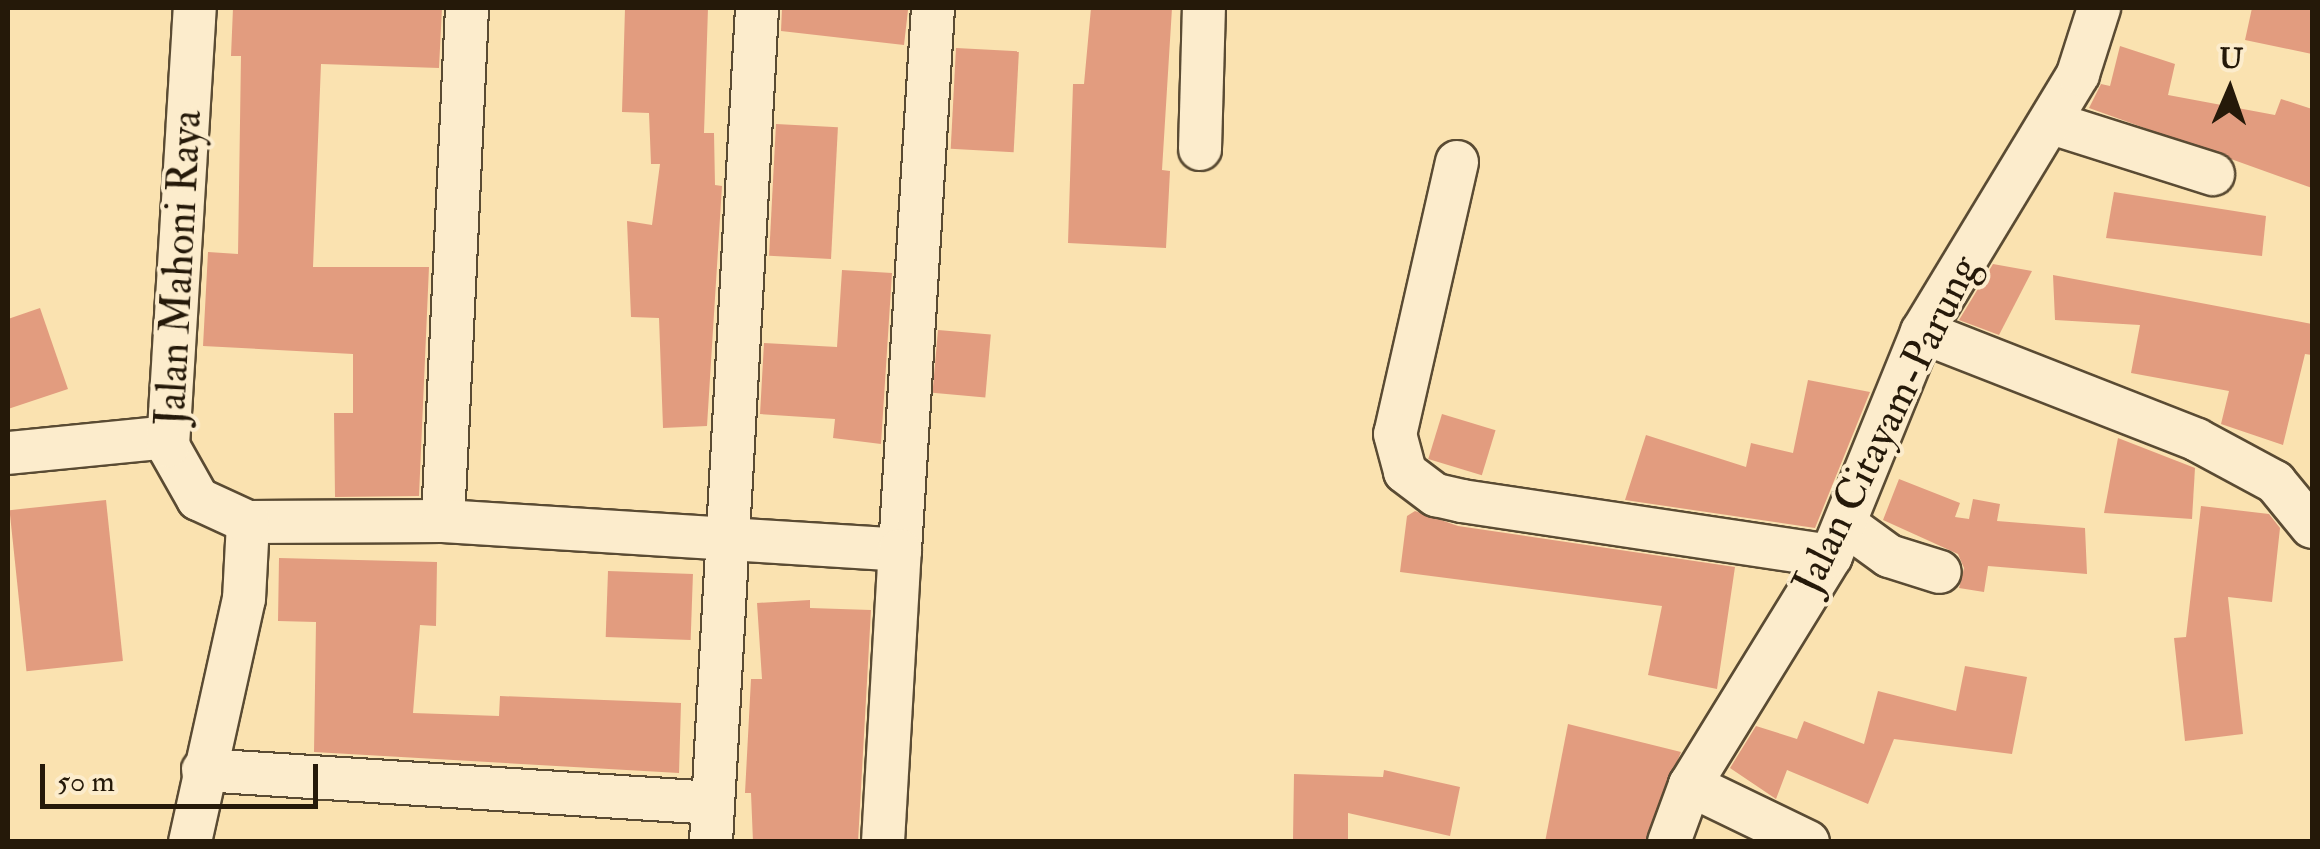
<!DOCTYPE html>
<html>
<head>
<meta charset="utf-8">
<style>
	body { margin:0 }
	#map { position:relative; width:2320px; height:849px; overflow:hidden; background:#fae2b0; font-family:"IM FELL Double Pica",serif }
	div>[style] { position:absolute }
	.building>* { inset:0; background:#e29c7f; transform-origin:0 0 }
	.roads { filter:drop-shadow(2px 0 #5a4b33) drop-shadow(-2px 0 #5a4b33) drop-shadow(0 2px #5a4b33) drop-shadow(0 -2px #5a4b33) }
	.street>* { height:42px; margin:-21px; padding:0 21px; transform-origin:21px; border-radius:21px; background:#fceccc }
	span { translate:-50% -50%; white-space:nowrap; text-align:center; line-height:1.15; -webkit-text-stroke:8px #fceccc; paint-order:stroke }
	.street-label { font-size:42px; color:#251909 }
	.frame { position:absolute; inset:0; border:10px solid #251909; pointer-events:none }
	.north { position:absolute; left:2180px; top:40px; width:100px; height:100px; -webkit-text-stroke:8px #fceccc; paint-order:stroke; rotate:2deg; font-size:28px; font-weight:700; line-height:40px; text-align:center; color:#251909 }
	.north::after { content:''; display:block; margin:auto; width:35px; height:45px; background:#251909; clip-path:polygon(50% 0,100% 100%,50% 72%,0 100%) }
	.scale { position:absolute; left:40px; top:764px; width:278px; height:45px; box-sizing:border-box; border:5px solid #251909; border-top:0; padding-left:12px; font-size:30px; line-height:35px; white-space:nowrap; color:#251909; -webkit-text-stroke:8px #fceccc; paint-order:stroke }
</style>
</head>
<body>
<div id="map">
	<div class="building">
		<i style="clip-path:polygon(233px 8px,442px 8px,439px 68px,321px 64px,313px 267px,429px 267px,419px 496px,335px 497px,334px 413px,353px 413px,353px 354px,203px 346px,208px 252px,238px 254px,241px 56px,231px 56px)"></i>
		<i style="clip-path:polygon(625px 8px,708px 8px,704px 133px,714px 133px,715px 185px,722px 186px,707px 426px,663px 428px,659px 318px,631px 317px,627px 221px,652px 225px,660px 164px,651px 164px,649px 113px,622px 112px)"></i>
		<i style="clip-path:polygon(782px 8px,908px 10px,904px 45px,781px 31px)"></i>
		<i style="clip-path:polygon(1091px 8px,1172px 8px,1162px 170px,1170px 171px,1166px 248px,1068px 243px,1073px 84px,1084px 84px)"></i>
		<i style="clip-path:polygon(2252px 8px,2312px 8px,2312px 54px,2245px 40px)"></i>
		<i style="clip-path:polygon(2120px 46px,2175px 64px,2168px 95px,2275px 115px,2281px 99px,2312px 109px,2312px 188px,2089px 108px,2101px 84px,2110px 86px)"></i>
		<i style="left:956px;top:48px;width:63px;height:101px;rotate:3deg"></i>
		<i style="left:776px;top:124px;width:62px;height:132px;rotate:3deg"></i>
		<i style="clip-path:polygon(2114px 192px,2266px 216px,2262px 256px,2106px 238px)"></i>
		<i style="clip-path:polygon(1993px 264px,2032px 271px,1999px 335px,1959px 320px)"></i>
		<i style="clip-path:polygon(842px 270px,892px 273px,881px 444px,833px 438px,835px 419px,760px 414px,764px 343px,837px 347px)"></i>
		<i style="clip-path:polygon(2053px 275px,2312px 324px,2312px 355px,2305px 354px,2283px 445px,2221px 424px,2229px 391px,2131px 373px,2140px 325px,2055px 320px)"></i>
		<i style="clip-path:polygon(40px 308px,68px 389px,8px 409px,8px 319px)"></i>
		<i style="left:938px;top:330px;width:53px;height:63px;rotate:5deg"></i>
		<i style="clip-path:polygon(1808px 380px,1870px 392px,1815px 528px,1625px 500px,1646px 435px,1746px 467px,1751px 443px,1793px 453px)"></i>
		<i style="left:1442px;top:414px;width:56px;height:47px;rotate:17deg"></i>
		<i style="clip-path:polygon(2118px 438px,2195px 468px,2192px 519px,2104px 513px)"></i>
		<i style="clip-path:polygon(1899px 479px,1960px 503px,1955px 517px,1969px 519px,1973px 499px,2000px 504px,1997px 521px,2085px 528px,2087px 574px,1988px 566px,1984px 592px,1959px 588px,1964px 568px,1958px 554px,1883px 520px)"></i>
		<i style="left:106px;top:500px;width:162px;height:97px;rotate:84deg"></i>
		<i style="clip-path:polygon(2201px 506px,2269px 514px,2280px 528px,2272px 602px,2228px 597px,2243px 734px,2185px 741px,2174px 638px,2186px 637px)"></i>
		<i style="clip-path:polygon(1415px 511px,1458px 526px,1735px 567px,1717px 689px,1648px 675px,1662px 606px,1400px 572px,1407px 516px)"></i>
		<i style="clip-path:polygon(279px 558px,437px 562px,436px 626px,420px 625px,413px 713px,499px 716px,500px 696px,681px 703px,679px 773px,314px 752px,316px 622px,278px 621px)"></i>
		<i style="left:608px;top:571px;width:85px;height:66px;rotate:2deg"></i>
		<i style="clip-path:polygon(810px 600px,810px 608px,871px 610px,858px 842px,753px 842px,751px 793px,745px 793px,751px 679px,762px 679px,757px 603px)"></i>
		<i style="clip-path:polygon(1965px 666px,2027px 677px,2012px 754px,1894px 739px,1868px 804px,1787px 770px,1776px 799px,1730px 768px,1756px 726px,1797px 739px,1804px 721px,1864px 744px,1878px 691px,1956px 711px)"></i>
		<i style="clip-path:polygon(1568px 724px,1681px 752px,1645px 842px,1545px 842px)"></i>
		<i style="clip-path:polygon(1384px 770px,1460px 787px,1450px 836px,1348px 813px,1348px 840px,1293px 839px,1294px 774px,1383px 777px)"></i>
	</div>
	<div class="roads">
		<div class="street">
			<i style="left:2052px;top:123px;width:169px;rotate:17.6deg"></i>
			<i style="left:1200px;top:149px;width:141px;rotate:-88.4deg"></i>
			<i style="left:1457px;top:162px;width:279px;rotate:102.8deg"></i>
			<i style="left:1395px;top:434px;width:39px;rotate:75deg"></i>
			<i style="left:1405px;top:472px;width:39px;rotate:37deg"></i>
			<i style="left:1436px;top:495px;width:27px;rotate:13deg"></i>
			<i style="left:1462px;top:501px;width:373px;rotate:8.5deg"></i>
			<i style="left:1922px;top:332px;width:295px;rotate:21.4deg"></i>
			<i style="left:2197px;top:440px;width:89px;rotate:28.3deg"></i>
			<i style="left:2275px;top:482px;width:58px;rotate:50.6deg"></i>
			<i style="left:8px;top:453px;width:160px;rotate:-5.7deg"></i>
			<i style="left:443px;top:521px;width:514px;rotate:-87.32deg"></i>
			<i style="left:248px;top:522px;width:195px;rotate:-0.3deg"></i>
			<i style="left:443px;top:521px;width:458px;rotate:3.6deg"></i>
			<i style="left:900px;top:550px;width:543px;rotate:-86.52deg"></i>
			<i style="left:1845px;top:524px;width:54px;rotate:36deg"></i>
			<i style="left:1889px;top:556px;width:53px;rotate:17.4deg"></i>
			<i style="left:203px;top:770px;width:511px;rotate:3.7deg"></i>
			<i style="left:1690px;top:785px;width:131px;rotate:25.8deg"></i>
			<i style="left:190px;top:842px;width:249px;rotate:-77.5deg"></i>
			<i style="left:244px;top:599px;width:77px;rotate:-87deg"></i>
			<i style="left:248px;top:522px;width:55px;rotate:-155.3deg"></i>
			<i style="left:198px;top:499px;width:61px;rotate:-119.5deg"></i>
			<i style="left:168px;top:446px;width:439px;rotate:-86.5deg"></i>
			<i style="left:711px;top:842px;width:835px;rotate:-86.84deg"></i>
			<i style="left:883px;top:842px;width:292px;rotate:-86.7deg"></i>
			<i style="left:1669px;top:842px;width:61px;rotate:-69.8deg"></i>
			<i style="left:1690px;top:785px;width:269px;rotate:-58.4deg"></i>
			<i style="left:1831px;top:556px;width:242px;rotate:-67.9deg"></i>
			<i style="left:1922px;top:332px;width:301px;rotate:-58.8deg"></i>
			<i style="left:2078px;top:74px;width:69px;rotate:-72.3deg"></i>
		</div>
	</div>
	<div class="street-label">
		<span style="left:179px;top:268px;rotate:-87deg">Jalan Mahoni Raya</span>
		<span style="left:1886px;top:425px;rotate:-64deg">Jalan Citayam-Parung</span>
	</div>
	<div class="frame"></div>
	<div class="north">U</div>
	<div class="scale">50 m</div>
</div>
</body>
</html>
